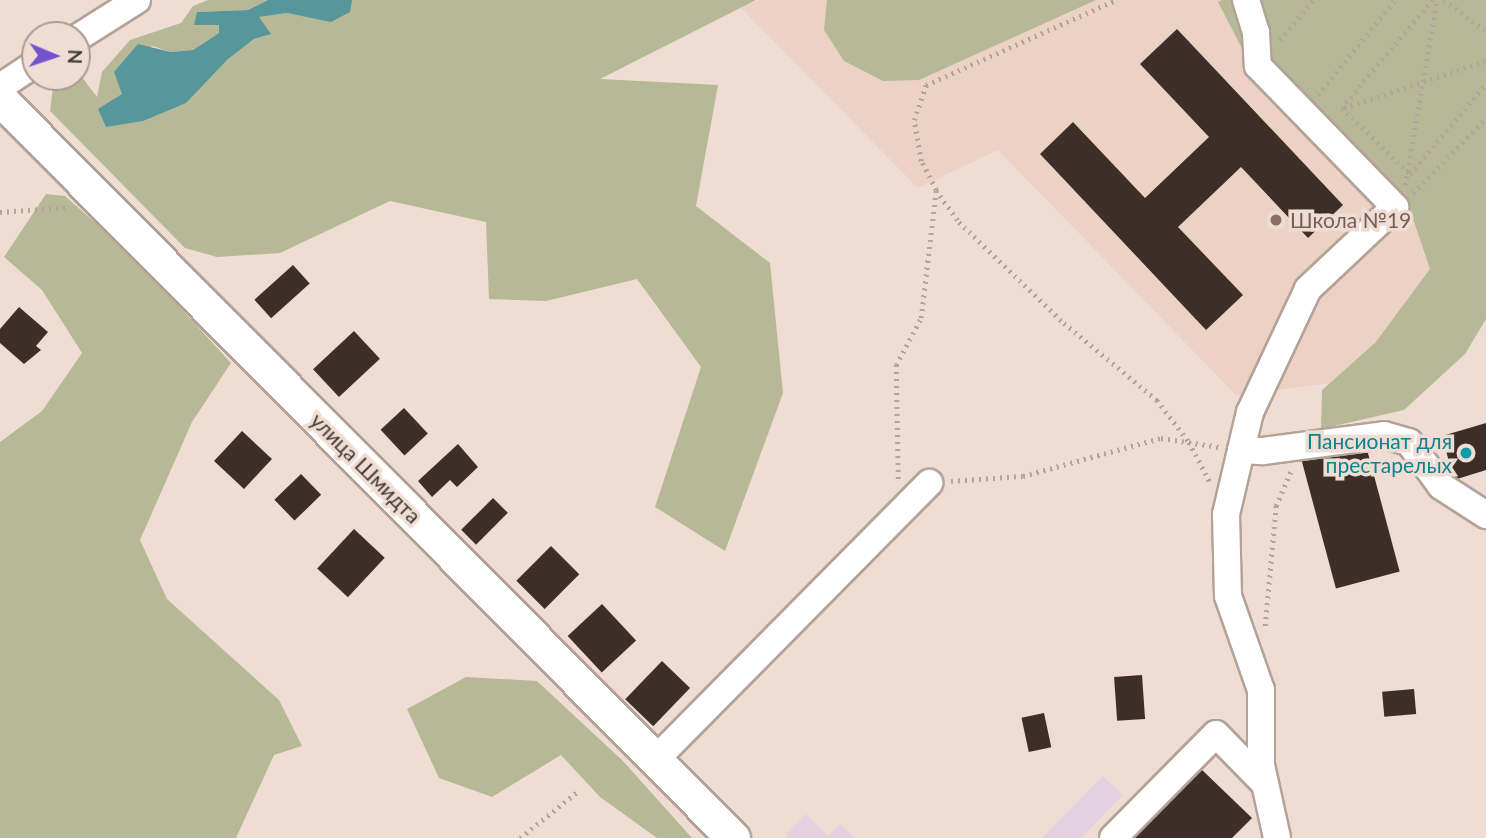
<!DOCTYPE html>
<html>
<head>
<meta charset="utf-8">
<style>
	body { margin:0 }
	#map { position:relative; width:1486px; height:838px; overflow:hidden; background:#efddd4; font-family:Lato,sans-serif }
	div>[style] { position:absolute }
	.built>* { inset:0; background:#ebd2c4 }
	.industrial>* { inset:0; background:#e3d1e2 }
	.green>* { inset:0; background:#b7b996 }
	.water>* { inset:0; background:#57979b }
	.building>* { inset:0; background:#3d2f28; transform-origin:0 0 }
	.path>* { height:4.5px; margin-top:-2.25px; transform-origin:0; background:repeating-linear-gradient(90deg,#b2a49d 0 2px,transparent 0 7px) }
	.roads { filter:drop-shadow(2px 0 #b3a298) drop-shadow(-2px 0 #b3a298) drop-shadow(0 2px #b3a298) drop-shadow(0 -2px #b3a298) }
	.minor>* { height:26px; margin:-13px; padding:0 13px; transform-origin:13px; border-radius:13px; background:#fff }
	.major>* { height:33px; margin:-16.5px; padding:0 16.5px; transform-origin:16.5px; border-radius:16.5px; background:#fff }
	.dots>* { width:19px; height:19px; translate:-50% -50%; box-sizing:border-box; border:4px solid #efddd4; border-radius:50% }
	span { translate:-50% -50%; white-space:nowrap; text-align:center; line-height:1.15; -webkit-text-stroke:7px #efddd4; paint-order:stroke }
	.education-label { font-size:21px; color:#785e54 }
	.left { translate:0 -50%; text-align:left }
	.culture-label { font-size:21px; color:#0d838f }
	.right { translate:-100% -50%; text-align:right }
	.street-label { font-size:21px; color:#403935 }
	.north { position:absolute; left:21px; top:21px; width:70px; height:70px; box-sizing:border-box; background:#efddd4; border:2px solid #a99b94; border-radius:50%; rotate:92deg; font-size:19px; font-weight:700; line-height:28px; text-align:center; color:#403935 }
	.north::after { content:''; display:block; margin:auto; width:24px; height:32px; background:#7254ce; clip-path:polygon(50% 0,100% 100%,50% 72%,0 100%) }
</style>
</head>
<body>
<div id="map">
	<div class="built">
		<i style="clip-path:polygon(759px 0,1486px 0,1486px 252px,1378px 377px,1236px 395px,998px 150px,918px 188px,741px 8px)"></i>
	</div>
	<div class="industrial">
		<i style="clip-path:polygon(1103px 776px,1123px 795px,1081px 838px,1042px 838px)"></i>
		<i style="clip-path:polygon(806px 814px,828px 836px,840px 824px,855px 838px,788px 838px,785px 835px)"></i>
	</div>
	<div class="green">
		<i style="clip-path:polygon(208px 0,268px 0,248px 10px,197px 12px,219px 25px,219px 33px,193px 50px,171px 52px,152px 46px,114px 72px,227px 60px,254px 39px,270px 34px,258px 17px,287px 13px,308px 17px,336px 0,756px 0,600px 79px,718px 85px,696px 206px,770px 263px,783px 393px,725px 551px,655px 507px,701px 367px,637px 279px,546px 301px,489px 299px,486px 222px,390px 201px,280px 253px,217px 257px,185px 248px,50px 111px,54px 79px,81px 76px,97px 97px,102px 72px,130px 40px,181px 23px,193px 6px)"></i>
		<i style="clip-path:polygon(827px 0,1096px 0,919px 80px,883px 81px,844px 61px,824px 30px)"></i>
		<i style="clip-path:polygon(1222px 0,1486px 0,1486px 319px,1465px 354px,1404px 410px,1321px 429px,1322px 390px,1375px 343px,1430px 269px,1408px 204px,1250px 64px,1218px 2px)"></i>
		<i style="clip-path:polygon(46px 194px,65px 196px,132px 255px,231px 363px,192px 422px,140px 540px,167px 599px,279px 700px,302px 746px,274px 755px,236px 838px,0 838px,0 442px,42px 411px,82px 353px,42px 290px,4px 257px)"></i>
		<i style="clip-path:polygon(466px 677px,537px 681px,623px 761px,692px 838px,657px 838px,600px 797px,561px 755px,492px 797px,439px 778px,407px 709px)"></i>
	</div>
	<div class="water">
		<i style="clip-path:polygon(268px 0,352px 0,350px 12px,331px 22px,287px 13px,259px 17px,271px 34px,254px 39px,227px 60px,186px 103px,143px 121px,106px 127px,98px 109px,122px 94px,114px 72px,138px 44px,171px 52px,193px 50px,219px 33px,219px 25px,194px 25px,197px 12px,248px 10px)"></i>
	</div>
	<div class="building">
		<i style="clip-path:polygon(1177px 29px,1343px 205px,1308px 238px,1241px 167px,1178px 227px,1243px 295px,1206px 330px,1040px 154px,1073px 122px,1145px 198px,1209px 137px,1140px 64px)"></i>
		<i style="left:293px;top:265px;width:25px;height:52px;rotate:48deg"></i>
		<i style="clip-path:polygon(19px 307px,48px 332px,36px 346px,41px 350px,24px 364px,0 343px,0 329px)"></i>
		<i style="left:354px;top:331px;width:38px;height:56px;rotate:47deg"></i>
		<i style="left:404px;top:408px;width:35px;height:32px;rotate:47deg"></i>
		<i style="clip-path:polygon(1486px 423px,1486px 470px,1454px 480px,1442px 436px)"></i>
		<i style="left:242px;top:431px;width:41px;height:41px;rotate:43deg"></i>
		<i style="left:1365px;top:442px;width:134px;height:66px;rotate:75deg"></i>
		<i style="clip-path:polygon(458px 444px,478px 467px,457px 487px,450px 480px,432px 497px,418px 481px)"></i>
		<i style="left:301px;top:474px;width:29px;height:37px;rotate:46deg"></i>
		<i style="left:493px;top:498px;width:21px;height:45px;rotate:45deg"></i>
		<i style="left:354px;top:529px;width:42px;height:54px;rotate:43deg"></i>
		<i style="left:551px;top:546px;width:40px;height:49px;rotate:45deg"></i>
		<i style="left:602px;top:604px;width:50px;height:47px;rotate:47deg"></i>
		<i style="left:662px;top:661px;width:39px;height:53px;rotate:44deg"></i>
		<i style="left:1142px;top:675px;width:44px;height:28px;rotate:86deg"></i>
		<i style="left:1414px;top:689px;width:25px;height:32px;rotate:85deg"></i>
		<i style="left:1044px;top:713px;width:35px;height:23px;rotate:78deg"></i>
		<i style="clip-path:polygon(1200px 768px,1252px 818px,1232px 838px,1132px 838px)"></i>
	</div>
	<div class="path">
		<i style="left:1433px;top:0;width:141px;rotate:130.1deg"></i>
		<i style="left:1342px;top:108px;width:95px;rotate:44.1deg"></i>
		<i style="left:1410px;top:174px;width:118px;rotate:-49.8deg"></i>
		<i style="left:1444px;top:0;width:52px;rotate:36.4deg"></i>
		<i style="left:1280px;top:40px;width:52px;rotate:-50.5deg"></i>
		<i style="left:1318px;top:95px;width:122px;rotate:-51deg"></i>
		<i style="left:1344px;top:108px;width:150px;rotate:-18.3deg"></i>
		<i style="left:1405px;top:185px;width:188px;rotate:-80.2deg"></i>
		<i style="left:936px;top:190px;width:39px;rotate:54deg"></i>
		<i style="left:959px;top:222px;width:146px;rotate:43.9deg"></i>
		<i style="left:1064px;top:323px;width:121px;rotate:39.6deg"></i>
		<i style="left:1157px;top:400px;width:53px;rotate:52.7deg"></i>
		<i style="left:1189px;top:442px;width:45px;rotate:62.3deg"></i>
		<i style="left:1413px;top:193px;width:105px;rotate:-45.8deg"></i>
		<i style="left:0;top:212px;width:69px;rotate:-4.1deg"></i>
		<i style="left:898px;top:479px;width:114px;rotate:-91deg"></i>
		<i style="left:896px;top:365px;width:53px;rotate:-62deg"></i>
		<i style="left:921px;top:318px;width:129px;rotate:-83.3deg"></i>
		<i style="left:936px;top:190px;width:33px;rotate:-117deg"></i>
		<i style="left:921px;top:161px;width:42px;rotate:-99.7deg"></i>
		<i style="left:914px;top:120px;width:37px;rotate:-71deg"></i>
		<i style="left:926px;top:85px;width:208px;rotate:-24.1deg"></i>
		<i style="left:951px;top:481px;width:72px;rotate:-4deg"></i>
		<i style="left:1023px;top:476px;width:143px;rotate:-15.4deg"></i>
		<i style="left:1161px;top:438px;width:59px;rotate:8.8deg"></i>
		<i style="left:1265px;top:626px;width:121px;rotate:-84.8deg"></i>
		<i style="left:1276px;top:506px;width:38px;rotate:-67deg"></i>
		<i style="left:520px;top:838px;width:73px;rotate:-38.9deg"></i>
	</div>
	<div class="roads">
		<div class="minor">
			<i style="left:1246px;top:0;width:34px;rotate:73deg"></i>
			<i style="left:1256px;top:32px;width:34px;rotate:87deg"></i>
			<i style="left:1258px;top:66px;width:197px;rotate:45.8deg"></i>
			<i style="left:1395px;top:207px;width:120px;rotate:136.7deg"></i>
			<i style="left:1308px;top:289px;width:136px;rotate:115.2deg"></i>
			<i style="left:1250px;top:412px;width:105px;rotate:103.2deg"></i>
			<i style="left:1226px;top:514px;width:82px;rotate:88.6deg"></i>
			<i style="left:1228px;top:596px;width:100px;rotate:70.7deg"></i>
			<i style="left:1261px;top:690px;width:75px;rotate:90deg"></i>
			<i style="left:1261px;top:765px;width:75px;rotate:77.6deg"></i>
			<i style="left:77px;top:38px;width:71px;rotate:-32.3deg"></i>
			<i style="left:0;top:87px;width:42px;rotate:-33.3deg"></i>
			<i style="left:1241px;top:450px;width:22px;rotate:3deg"></i>
			<i style="left:1263px;top:451px;width:122px;rotate:-7.5deg"></i>
			<i style="left:1384px;top:435px;width:26px;rotate:16deg"></i>
			<i style="left:1409px;top:442px;width:54px;rotate:54deg"></i>
			<i style="left:1441px;top:486px;width:54px;rotate:32.8deg"></i>
			<i style="left:655px;top:760px;width:390px;rotate:-45.3deg"></i>
			<i style="left:1113px;top:838px;width:146px;rotate:-45.3deg"></i>
			<i style="left:1216px;top:734px;width:70px;rotate:45.6deg"></i>
		</div>
		<div class="major">
			<i style="left:0;top:99px;width:1041px;rotate:45.23deg"></i>
		</div>
	</div>
	<div class="dots">
		<i style="left:1276px;top:220px;background:#8d6e63"></i>
		<i style="left:1466px;top:453px;background:#0f9aa8"></i>
	</div>
	<div class="education-label">
		<span class="left" style="left:1290px;top:220px">Школа №19</span>
	</div>
	<div class="culture-label">
		<span class="right" style="left:1452px;top:453px">Пансионат для<br>престарелых</span>
	</div>
	<div class="street-label">
		<span style="left:366px;top:468px;rotate:45deg">улица Шмидта</span>
	</div>
	<div class="north">N</div>
</div>
</body>
</html>
